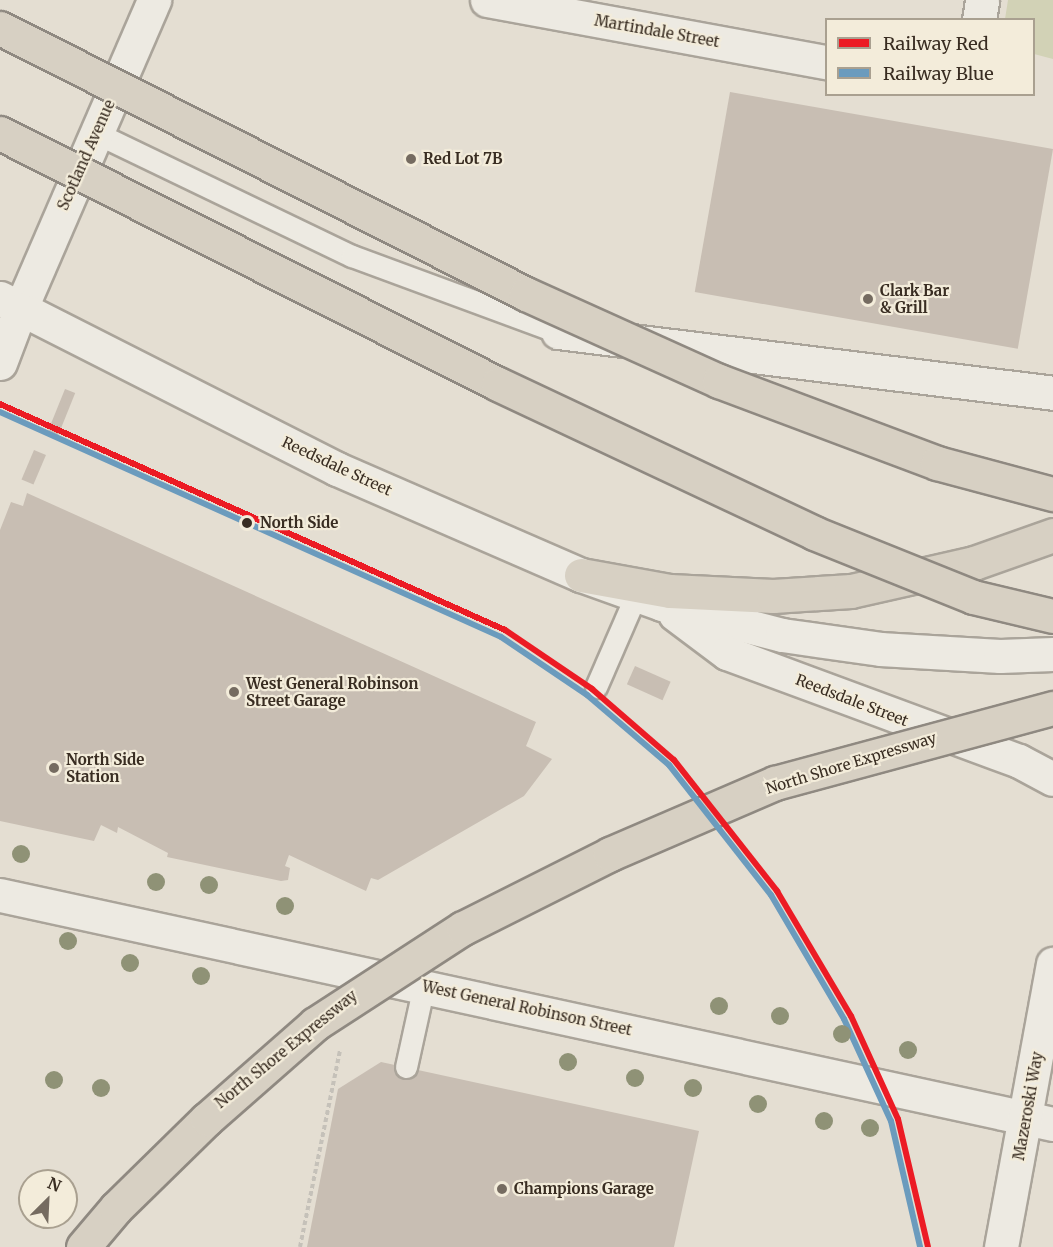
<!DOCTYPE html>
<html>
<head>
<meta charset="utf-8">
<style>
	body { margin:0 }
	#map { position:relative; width:1053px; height:1247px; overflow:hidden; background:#e4ded2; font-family:Merriweather,serif }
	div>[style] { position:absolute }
	.green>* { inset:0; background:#d2d2b6 }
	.building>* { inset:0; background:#c8beb3; transform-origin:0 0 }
	.path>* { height:4px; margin-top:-2px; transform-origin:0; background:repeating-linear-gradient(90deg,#c5c1b9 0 4.5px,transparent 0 7.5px) }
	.roads { filter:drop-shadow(2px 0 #aaa49a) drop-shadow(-2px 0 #aaa49a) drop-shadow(0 2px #aaa49a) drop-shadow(0 -2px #aaa49a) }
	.lane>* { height:21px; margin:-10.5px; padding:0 10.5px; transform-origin:10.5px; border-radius:10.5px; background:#edeae2 }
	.street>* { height:33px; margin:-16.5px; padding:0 16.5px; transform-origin:16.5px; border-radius:16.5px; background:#edeae2 }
	.secondary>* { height:33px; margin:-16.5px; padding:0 16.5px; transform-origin:16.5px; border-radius:16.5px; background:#edeae2 }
	.highway>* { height:33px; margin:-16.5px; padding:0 16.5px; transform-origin:16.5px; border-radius:16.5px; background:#d7d0c3 }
	.bridges { filter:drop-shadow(2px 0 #8f8981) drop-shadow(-2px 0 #8f8981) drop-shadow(0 2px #8f8981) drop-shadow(0 -2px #8f8981) }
	.highway-bridge>* { height:33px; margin:-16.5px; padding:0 16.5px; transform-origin:16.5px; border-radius:16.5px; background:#d7d0c3 }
	.rail-1>* { height:6px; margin:-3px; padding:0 3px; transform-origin:3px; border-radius:3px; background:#ec1b24 }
	.rail-2>* { height:6px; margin:-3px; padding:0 3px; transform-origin:3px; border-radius:3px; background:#6b9bbd }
	.trees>* { width:18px; height:18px; margin:-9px; border-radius:50%; background:#8f9276 }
	.dots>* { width:16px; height:16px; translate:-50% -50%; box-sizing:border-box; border:3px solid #f3ecda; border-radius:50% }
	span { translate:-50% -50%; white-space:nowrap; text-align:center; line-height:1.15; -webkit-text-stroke:4.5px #f3ecda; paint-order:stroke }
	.street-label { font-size:15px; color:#392d22 }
	.poi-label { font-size:15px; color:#392d22; font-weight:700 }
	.left { translate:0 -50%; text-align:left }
	.stop-label { font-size:15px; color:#392d22; font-weight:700 }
	.legend { position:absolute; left:825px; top:18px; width:210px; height:78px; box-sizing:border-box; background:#f3ecda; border:2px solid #a9a090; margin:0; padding:8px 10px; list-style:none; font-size:18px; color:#392d22 }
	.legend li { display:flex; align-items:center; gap:12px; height:30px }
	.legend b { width:30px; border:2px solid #a9a090 }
	.north { position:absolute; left:18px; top:1169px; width:60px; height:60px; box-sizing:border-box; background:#f3ecda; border:2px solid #a9a090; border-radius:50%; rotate:24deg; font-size:16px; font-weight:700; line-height:24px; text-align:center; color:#392d22 }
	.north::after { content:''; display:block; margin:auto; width:21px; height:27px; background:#756b60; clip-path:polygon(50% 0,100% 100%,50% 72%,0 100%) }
</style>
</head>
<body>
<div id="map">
	<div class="green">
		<i style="clip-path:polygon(1008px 0,1053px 0,1053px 59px,1034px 54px,1034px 20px,1005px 19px)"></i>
	</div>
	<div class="building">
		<i style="left:730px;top:92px;width:328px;height:203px;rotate:10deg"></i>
		<i style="left:65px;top:389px;width:11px;height:47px;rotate:22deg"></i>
		<i style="left:34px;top:450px;width:13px;height:32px;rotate:23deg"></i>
		<i style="clip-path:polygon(27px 493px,536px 722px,526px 746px,552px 759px,524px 796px,378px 880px,371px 878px,366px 891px,289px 855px,285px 866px,290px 868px,288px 880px,281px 881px,167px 857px,168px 853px,118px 827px,117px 833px,101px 825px,94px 841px,0 821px,0 530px,11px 502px,23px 506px)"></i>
		<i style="left:635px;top:666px;width:39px;height:20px;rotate:24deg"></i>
		<i style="clip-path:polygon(381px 1062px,699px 1131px,674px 1247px,307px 1247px,338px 1089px)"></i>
	</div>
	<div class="path">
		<i style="left:300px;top:1247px;width:200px;rotate:-78.5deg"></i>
	</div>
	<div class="roads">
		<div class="lane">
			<i style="left:96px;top:133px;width:284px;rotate:25.7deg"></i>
			<i style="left:352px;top:256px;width:220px;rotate:20.3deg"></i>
			<i style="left:596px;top:687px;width:100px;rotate:-66.5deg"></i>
			<i style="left:406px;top:1067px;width:84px;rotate:-77.6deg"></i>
		</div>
		<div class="street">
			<i style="left:487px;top:0;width:345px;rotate:10.4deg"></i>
			<i style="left:979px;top:20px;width:20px;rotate:-81deg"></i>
			<i style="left:20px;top:310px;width:338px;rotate:-66.6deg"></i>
			<i style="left:558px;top:332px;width:499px;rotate:7deg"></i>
		</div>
		<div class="secondary">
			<i style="left:0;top:298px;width:378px;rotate:26.9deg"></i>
			<i style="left:337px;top:469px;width:266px;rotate:23.5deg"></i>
			<i style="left:581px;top:575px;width:86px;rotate:19.7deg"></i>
			<i style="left:662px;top:604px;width:124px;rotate:14.5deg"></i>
			<i style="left:782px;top:635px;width:99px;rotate:8.1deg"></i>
			<i style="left:880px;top:649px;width:120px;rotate:3.3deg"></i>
			<i style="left:1000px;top:656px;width:53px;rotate:-2.2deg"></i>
			<i style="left:0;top:363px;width:57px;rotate:-69.3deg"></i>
			<i style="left:675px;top:614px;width:65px;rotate:36.9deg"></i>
			<i style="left:727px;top:653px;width:311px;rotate:20.3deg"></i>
			<i style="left:1019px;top:761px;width:38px;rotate:28deg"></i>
			<i style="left:0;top:895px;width:1078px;rotate:12.27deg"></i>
			<i style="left:1001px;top:1247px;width:288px;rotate:-79.6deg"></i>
		</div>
		<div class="highway">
			<i style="left:581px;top:575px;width:90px;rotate:10.2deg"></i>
			<i style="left:670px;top:591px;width:103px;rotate:2.8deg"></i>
			<i style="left:773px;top:596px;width:78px;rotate:-3.7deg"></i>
			<i style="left:851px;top:591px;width:126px;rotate:-12.8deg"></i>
			<i style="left:974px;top:563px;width:84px;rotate:-19.5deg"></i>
		</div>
	</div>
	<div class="bridges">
		<div class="highway-bridge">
			<i style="left:0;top:28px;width:589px;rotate:26.83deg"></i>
			<i style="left:526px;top:294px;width:212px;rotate:24.3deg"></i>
			<i style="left:719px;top:381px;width:233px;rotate:20.6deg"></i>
			<i style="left:937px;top:463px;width:120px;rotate:15deg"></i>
			<i style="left:0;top:133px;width:558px;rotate:26.75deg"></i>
			<i style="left:498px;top:384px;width:349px;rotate:25.2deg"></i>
			<i style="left:814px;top:533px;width:171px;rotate:21.9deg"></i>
			<i style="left:973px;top:597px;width:82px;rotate:13.4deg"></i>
			<i style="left:83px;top:1247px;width:51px;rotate:-49.8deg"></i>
			<i style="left:116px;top:1208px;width:127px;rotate:-44.4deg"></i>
			<i style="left:207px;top:1119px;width:144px;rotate:-41.3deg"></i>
			<i style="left:315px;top:1024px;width:176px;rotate:-33deg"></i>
			<i style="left:463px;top:928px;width:165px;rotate:-26.7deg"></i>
			<i style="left:610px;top:854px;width:180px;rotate:-23.3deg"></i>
			<i style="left:775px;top:783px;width:288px;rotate:-15.1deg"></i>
		</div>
	</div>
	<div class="rail-1">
		<i style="left:0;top:404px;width:553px;rotate:24.11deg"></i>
		<i style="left:505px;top:630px;width:105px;rotate:34.1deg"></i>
		<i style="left:592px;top:689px;width:108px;rotate:40.9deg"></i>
		<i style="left:674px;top:760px;width:167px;rotate:51.8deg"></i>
		<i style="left:777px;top:891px;width:145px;rotate:59.4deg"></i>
		<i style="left:851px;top:1016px;width:113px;rotate:65.5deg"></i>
		<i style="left:898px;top:1119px;width:131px;rotate:76.8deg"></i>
	</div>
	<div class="rail-2">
		<i style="left:0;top:412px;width:549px;rotate:24.18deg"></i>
		<i style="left:501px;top:637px;width:104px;rotate:34deg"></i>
		<i style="left:587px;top:695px;width:108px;rotate:40.5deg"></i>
		<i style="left:669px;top:765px;width:165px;rotate:51.9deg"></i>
		<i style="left:771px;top:895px;width:144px;rotate:59.5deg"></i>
		<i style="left:844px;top:1019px;width:112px;rotate:65.3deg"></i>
		<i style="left:891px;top:1121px;width:129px;rotate:77deg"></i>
	</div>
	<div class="trees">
		<i style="left:21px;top:854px"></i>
		<i style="left:156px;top:882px"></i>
		<i style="left:209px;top:885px"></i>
		<i style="left:285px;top:906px"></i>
		<i style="left:68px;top:941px"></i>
		<i style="left:130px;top:963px"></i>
		<i style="left:201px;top:976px"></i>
		<i style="left:719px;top:1006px"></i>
		<i style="left:780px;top:1016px"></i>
		<i style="left:842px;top:1034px"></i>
		<i style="left:908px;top:1050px"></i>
		<i style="left:568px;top:1062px"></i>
		<i style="left:635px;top:1078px"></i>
		<i style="left:54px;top:1080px"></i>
		<i style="left:101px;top:1088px"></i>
		<i style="left:693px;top:1088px"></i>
		<i style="left:758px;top:1104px"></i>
		<i style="left:824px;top:1121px"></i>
		<i style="left:870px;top:1128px"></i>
	</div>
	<div class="dots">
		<i style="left:411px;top:159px;background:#756b60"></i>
		<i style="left:868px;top:299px;background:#756b60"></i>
		<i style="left:247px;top:523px;background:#392d22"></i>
		<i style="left:234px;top:692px;background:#756b60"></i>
		<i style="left:54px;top:768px;background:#756b60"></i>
		<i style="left:502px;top:1189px;background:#756b60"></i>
	</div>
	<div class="street-label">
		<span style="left:657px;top:31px;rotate:10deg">Martindale Street</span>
		<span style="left:86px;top:155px;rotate:-66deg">Scotland Avenue</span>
		<span style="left:337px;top:466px;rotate:25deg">Reedsdale Street</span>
		<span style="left:852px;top:700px;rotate:21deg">Reedsdale Street</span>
		<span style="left:851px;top:763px;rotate:-17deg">North Shore Expressway</span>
		<span style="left:527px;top:1008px;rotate:12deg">West General Robinson Street</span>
		<span style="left:286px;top:1049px;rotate:-39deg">North Shore Expressway</span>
		<span style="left:1028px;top:1106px;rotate:-80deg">Mazeroski Way</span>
	</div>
	<div class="poi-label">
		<span class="left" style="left:423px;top:159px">Red Lot 7B</span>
		<span class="left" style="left:880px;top:299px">Clark Bar<br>&amp; Grill</span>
		<span class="left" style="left:246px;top:692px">West General Robinson<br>Street Garage</span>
		<span class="left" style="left:66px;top:768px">North Side<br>Station</span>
		<span class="left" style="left:514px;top:1189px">Champions Garage</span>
	</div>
	<div class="stop-label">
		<span class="left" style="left:260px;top:523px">North Side</span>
	</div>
	<ul class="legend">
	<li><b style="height:8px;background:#ec1b24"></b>Railway Red</li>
	<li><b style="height:8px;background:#6b9bbd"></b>Railway Blue</li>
	</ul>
	<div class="north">N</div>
</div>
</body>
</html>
